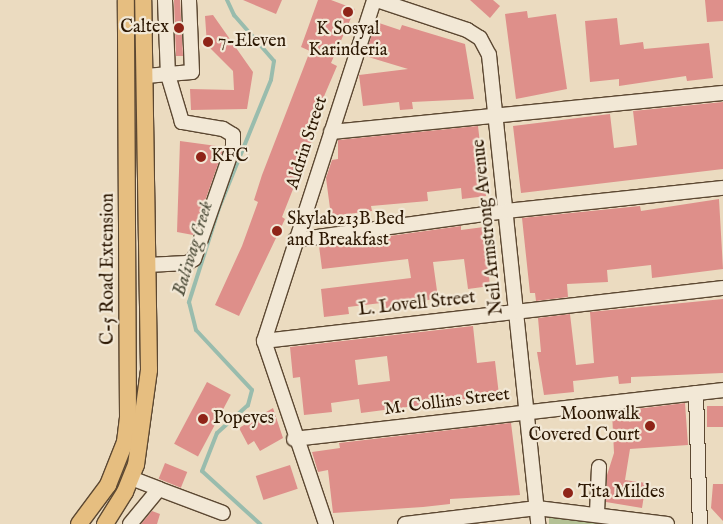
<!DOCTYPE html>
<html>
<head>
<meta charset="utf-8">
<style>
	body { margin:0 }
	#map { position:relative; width:723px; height:524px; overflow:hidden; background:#ebdbc0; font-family:"IM FELL English",serif }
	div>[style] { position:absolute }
	.green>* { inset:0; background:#b4c195 }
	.stream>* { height:4px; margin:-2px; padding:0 2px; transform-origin:2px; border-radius:2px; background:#99bcad }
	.building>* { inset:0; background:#de8f8a; transform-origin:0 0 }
	.roads { filter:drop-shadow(1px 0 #5c4832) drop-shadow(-1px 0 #5c4832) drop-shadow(0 1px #5c4832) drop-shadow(0 -1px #5c4832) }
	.minor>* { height:14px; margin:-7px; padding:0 7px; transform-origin:7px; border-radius:7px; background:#f2e8d6 }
	.major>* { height:16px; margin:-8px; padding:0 8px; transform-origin:8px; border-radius:8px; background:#e6be80 }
	.dots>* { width:14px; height:14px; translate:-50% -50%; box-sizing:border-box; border:2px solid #f2e8d6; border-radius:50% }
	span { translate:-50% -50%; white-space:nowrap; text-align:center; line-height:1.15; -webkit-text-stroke:4.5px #f2e8d6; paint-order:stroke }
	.poi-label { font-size:18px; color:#2c1702 }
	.right { translate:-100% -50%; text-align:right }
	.left { translate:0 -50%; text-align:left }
	.street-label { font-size:18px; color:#2c1702 }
	.water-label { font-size:19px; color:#52513e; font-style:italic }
</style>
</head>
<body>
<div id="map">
	<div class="green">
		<i style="clip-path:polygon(549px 515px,608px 523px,608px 524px,549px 524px)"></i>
	</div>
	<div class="stream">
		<i style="left:227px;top:0;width:17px;rotate:65deg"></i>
		<i style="left:234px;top:15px;width:61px;rotate:49deg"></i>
		<i style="left:274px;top:61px;width:19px;rotate:99deg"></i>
		<i style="left:271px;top:80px;width:138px;rotate:112.1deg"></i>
		<i style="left:219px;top:208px;width:99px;rotate:107.7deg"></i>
		<i style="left:189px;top:302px;width:29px;rotate:76deg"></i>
		<i style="left:196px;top:330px;width:82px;rotate:47deg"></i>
		<i style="left:252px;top:390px;width:16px;rotate:105deg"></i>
		<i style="left:248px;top:405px;width:42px;rotate:137.9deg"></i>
		<i style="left:217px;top:433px;width:41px;rotate:111.5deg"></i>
		<i style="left:202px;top:471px;width:79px;rotate:42.4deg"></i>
	</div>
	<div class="building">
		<i style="clip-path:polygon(174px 0,180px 0,183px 56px,176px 56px)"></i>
		<i style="clip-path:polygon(243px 0,282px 0,276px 14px)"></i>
		<i style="clip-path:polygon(318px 0,331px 0,355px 9px,331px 63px,337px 66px,310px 129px,316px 131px,282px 217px,285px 219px,239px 316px,215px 305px,242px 246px,258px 202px,254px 200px,262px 175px,310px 51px,301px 47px)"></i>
		<i style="clip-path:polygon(470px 0,493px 0,500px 6px,490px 18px)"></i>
		<i style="clip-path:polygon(705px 0,723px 0,723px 21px,707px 22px)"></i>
		<i style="clip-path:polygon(527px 11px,528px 18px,556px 14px,567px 89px,516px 99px,505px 14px)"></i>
		<i style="clip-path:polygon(213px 15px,253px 72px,247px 109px,191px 110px,190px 89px,234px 90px,233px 71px,207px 45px,205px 16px)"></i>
		<i style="clip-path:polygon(617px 18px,620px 45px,643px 42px,644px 49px,709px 43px,713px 78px,687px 81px,686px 76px,619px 86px,619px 79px,590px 82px,585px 21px)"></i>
		<i style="clip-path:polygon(376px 22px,400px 30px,402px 25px,465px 44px,474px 99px,412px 102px,413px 109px,400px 110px,399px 102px,363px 106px,359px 75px,408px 69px,365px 56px)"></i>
		<i style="clip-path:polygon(723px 102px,723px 169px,521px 193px,513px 126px,610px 114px,614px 148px,637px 145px,633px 111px)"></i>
		<i style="clip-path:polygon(478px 126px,486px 196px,462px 199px,461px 188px,427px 192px,428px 201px,371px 206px,372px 211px,331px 216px,326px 178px,332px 160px,338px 159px,338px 140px)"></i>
		<i style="clip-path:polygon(180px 141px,224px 147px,193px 235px,177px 232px)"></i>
		<i style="clip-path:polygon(719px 199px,723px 269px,652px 278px,651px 265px,607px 270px,608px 282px,567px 284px,568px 297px,536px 301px,535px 293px,530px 293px,522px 218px,640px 206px,641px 211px)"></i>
		<i style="clip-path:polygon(461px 226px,461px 230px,484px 227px,490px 286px,468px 289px,464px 259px,433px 262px,438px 298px,382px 309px,381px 303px,348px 307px,349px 314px,324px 317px,321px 289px,411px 278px,408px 259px,322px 269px,319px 246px)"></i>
		<i style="clip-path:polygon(723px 299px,723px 373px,631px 377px,631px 383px,619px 384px,618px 376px,573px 381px,574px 392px,544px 395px,537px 352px,541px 352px,538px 318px,570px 314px,576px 365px,594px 363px,590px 312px)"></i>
		<i style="clip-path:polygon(evenodd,473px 326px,477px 363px,495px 361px,499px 395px,361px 413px,359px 399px,331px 403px,332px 412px,304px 415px,300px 377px,293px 378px,290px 347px,473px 326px,387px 356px,390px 381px,358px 385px,355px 360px,387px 356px)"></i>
		<i style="left:207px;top:382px;width:27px;height:70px;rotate:28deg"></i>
		<i style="clip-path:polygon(685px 403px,688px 445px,630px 449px,625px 480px,646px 483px,642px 508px,606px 502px,607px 475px,614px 453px,612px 412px)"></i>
		<i style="left:723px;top:406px;width:21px;height:16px;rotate:90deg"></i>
		<i style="clip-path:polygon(273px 408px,283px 438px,260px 451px,254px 441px,248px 445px,239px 428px)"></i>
		<i style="clip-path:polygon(511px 423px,520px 495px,450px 499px,450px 504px,423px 507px,333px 513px,328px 470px,318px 472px,312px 452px,340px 448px,339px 443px)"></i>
		<i style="left:165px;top:463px;width:24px;height:17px;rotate:22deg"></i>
		<i style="left:290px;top:465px;width:25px;height:36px;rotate:72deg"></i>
		<i style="clip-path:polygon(713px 484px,723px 484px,723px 521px,711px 508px)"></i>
		<i style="clip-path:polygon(152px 511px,160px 514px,157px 524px,141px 524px)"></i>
	</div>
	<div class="roads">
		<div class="minor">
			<i style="left:377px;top:0;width:95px;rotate:18.4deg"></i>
			<i style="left:467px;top:30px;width:15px;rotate:32deg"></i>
			<i style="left:480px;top:38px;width:19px;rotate:62deg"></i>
			<i style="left:489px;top:55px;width:472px;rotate:84deg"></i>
			<i style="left:146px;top:76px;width:46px;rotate:-5deg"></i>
			<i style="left:192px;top:72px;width:72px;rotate:-92.4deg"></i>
			<i style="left:331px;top:132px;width:394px;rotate:-5.7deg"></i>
			<i style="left:295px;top:240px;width:213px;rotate:-7.8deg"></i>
			<i style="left:506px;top:211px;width:218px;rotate:-6.1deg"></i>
			<i style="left:147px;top:265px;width:40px;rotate:-2.9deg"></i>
			<i style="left:187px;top:263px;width:8px;rotate:-30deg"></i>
			<i style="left:194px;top:259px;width:119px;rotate:-70.8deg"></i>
			<i style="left:233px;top:147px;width:12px;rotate:-90deg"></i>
			<i style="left:233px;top:135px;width:12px;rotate:-149deg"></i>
			<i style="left:223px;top:129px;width:42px;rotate:-170.3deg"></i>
			<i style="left:182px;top:122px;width:49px;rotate:-106.6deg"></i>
			<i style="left:168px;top:75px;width:75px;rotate:-92.3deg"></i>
			<i style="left:264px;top:341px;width:462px;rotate:-6.6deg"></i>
			<i style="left:696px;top:393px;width:131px;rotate:88.3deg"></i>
			<i style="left:294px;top:439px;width:432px;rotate:-6.5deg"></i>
			<i style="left:131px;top:478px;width:30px;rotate:21deg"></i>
			<i style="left:597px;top:513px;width:46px;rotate:-87.5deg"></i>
			<i style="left:130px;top:524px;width:45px;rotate:-50.4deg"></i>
			<i style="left:159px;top:489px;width:68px;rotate:20.6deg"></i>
			<i style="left:326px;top:524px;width:193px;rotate:-108.7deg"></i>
			<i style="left:264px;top:341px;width:358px;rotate:-72.1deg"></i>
			<i style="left:405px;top:524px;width:133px;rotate:-6.9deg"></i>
			<i style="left:537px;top:508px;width:131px;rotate:7deg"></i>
		</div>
		<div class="major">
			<i style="left:79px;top:524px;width:49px;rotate:-53.4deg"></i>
			<i style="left:108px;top:485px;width:46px;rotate:-68.4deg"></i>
			<i style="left:125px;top:442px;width:26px;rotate:-83deg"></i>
			<i style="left:128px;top:416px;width:416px;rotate:-90.3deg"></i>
			<i style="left:105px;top:524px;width:38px;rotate:-58deg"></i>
			<i style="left:125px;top:492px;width:29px;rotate:-68deg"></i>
			<i style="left:136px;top:465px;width:96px;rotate:-82.2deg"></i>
			<i style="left:149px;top:370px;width:370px;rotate:-90.9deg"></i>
		</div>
	</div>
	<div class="dots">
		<i style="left:348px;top:12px;background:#8f2418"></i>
		<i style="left:179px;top:28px;background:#8f2418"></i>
		<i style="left:208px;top:42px;background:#8f2418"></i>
		<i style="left:201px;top:157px;background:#8f2418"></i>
		<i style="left:277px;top:231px;background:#8f2418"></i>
		<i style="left:203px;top:419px;background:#8f2418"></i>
		<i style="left:650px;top:426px;background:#8f2418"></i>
		<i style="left:568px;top:493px;background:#8f2418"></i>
	</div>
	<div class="poi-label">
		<span class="right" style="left:169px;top:28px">Caltex</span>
		<span style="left:348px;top:41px">K Sosyal<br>Karinderia</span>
		<span class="left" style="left:218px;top:42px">7-Eleven</span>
		<span class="left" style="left:211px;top:157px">KFC</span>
		<span class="left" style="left:287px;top:231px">Skylab213B Bed<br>and Breakfast</span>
		<span class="right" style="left:640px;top:426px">Moonwalk<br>Covered Court</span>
		<span class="left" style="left:213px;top:419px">Popeyes</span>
		<span class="left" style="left:578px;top:493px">Tita Mildes</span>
	</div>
	<div class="street-label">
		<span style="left:308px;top:143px;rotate:-72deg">Aldrin Street</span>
		<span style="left:489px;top:227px;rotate:-96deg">Neil Armstrong Avenue</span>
		<span style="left:109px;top:269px;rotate:-90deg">C-5 Road Extension</span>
		<span style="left:417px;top:305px;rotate:-6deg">L. Lovell Street</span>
		<span style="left:447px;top:403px;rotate:-7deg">M. Collins Street</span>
	</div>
	<div class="water-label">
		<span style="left:194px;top:249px;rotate:-73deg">Baliwag Creek</span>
	</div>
</div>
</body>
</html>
